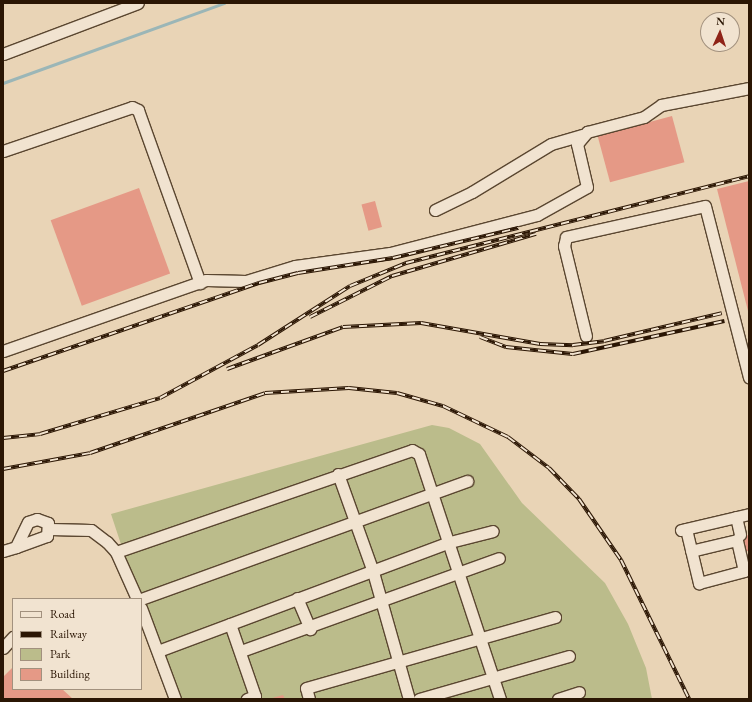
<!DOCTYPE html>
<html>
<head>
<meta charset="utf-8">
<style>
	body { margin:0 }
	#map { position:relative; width:752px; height:702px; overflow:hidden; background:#e9d4b6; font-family:"EB Garamond",serif }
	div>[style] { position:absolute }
	.green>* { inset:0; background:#bbbc8b }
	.stream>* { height:2.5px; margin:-1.25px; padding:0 1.25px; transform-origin:1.25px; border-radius:1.25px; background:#9bb6b7 }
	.building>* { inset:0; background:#e59986; transform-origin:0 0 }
	.roads { filter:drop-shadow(1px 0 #5a4630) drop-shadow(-1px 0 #5a4630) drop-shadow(0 1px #5a4630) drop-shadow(0 -1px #5a4630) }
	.minor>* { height:11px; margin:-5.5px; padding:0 5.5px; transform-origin:5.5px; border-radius:5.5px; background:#f1e3d0 }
	.rail>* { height:4px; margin-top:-2px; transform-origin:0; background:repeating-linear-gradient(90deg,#f1e3d0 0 8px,#2b1604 0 16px); box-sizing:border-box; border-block:1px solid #2b1604 }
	span { translate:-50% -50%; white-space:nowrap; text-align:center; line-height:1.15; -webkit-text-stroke:3px #f1e3d0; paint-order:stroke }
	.frame { position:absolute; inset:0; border:4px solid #2b1604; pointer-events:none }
	.legend { position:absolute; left:12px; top:598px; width:130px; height:92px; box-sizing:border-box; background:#f1e3d0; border:1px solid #a2917e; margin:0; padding:5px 7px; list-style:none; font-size:12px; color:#2b1604 }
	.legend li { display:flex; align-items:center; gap:8px; height:20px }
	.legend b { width:20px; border:1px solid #a2917e }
	.north { position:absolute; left:700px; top:12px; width:40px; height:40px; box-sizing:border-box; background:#f1e3d0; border:1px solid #a2917e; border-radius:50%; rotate:3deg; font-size:11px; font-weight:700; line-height:16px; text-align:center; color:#2b1604 }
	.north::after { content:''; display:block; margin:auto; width:14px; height:18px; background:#8f2418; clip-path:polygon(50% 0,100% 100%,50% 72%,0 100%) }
</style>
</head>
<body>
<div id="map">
	<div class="green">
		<i style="clip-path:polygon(432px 425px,449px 428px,480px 444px,522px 503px,605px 583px,628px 624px,646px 668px,652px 699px,172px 699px,111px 514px)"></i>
	</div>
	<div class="stream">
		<i style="left:3px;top:83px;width:235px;rotate:-19.9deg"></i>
	</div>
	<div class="building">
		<i style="left:672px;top:116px;width:48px;height:77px;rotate:75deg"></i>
		<i style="clip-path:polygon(749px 181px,749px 311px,748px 311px,717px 189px)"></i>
		<i style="left:139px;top:188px;width:91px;height:94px;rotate:70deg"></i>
		<i style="left:375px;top:201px;width:27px;height:14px;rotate:75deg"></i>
		<i style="clip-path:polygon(749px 535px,749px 551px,741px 551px,740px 537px)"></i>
		<i style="clip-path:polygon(13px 667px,13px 689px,62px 689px,73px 699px,3px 699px,3px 677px)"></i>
		<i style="clip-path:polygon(283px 695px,285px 699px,269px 699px)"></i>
	</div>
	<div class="roads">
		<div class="minor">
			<i style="left:3px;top:54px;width:144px;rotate:-20.7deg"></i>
			<i style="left:3px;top:151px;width:136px;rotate:-18.8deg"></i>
			<i style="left:132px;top:107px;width:7px;rotate:27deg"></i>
			<i style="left:138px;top:110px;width:184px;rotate:70.3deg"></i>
			<i style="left:435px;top:210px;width:41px;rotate:-25.9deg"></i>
			<i style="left:472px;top:192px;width:92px;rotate:-31.3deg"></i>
			<i style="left:551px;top:144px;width:33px;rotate:-16deg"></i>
			<i style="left:586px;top:336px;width:93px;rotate:-103.7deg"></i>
			<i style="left:564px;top:246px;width:9px;rotate:-77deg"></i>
			<i style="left:566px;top:237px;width:142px;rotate:-12.6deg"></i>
			<i style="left:705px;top:206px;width:177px;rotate:75.6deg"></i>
			<i style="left:3px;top:351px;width:215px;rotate:-19.3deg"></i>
			<i style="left:206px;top:280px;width:40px;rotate:1.4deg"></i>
			<i style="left:246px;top:281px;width:51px;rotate:-17deg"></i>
			<i style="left:295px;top:266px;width:96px;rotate:-7.8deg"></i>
			<i style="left:390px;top:253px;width:152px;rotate:-14.5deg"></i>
			<i style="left:537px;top:215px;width:57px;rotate:-29.2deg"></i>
			<i style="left:587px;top:187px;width:44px;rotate:-103.1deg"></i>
			<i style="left:577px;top:144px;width:16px;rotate:-50deg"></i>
			<i style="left:587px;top:132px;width:59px;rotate:-14.7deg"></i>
			<i style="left:644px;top:117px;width:21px;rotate:-35deg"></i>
			<i style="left:661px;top:105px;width:90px;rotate:-10.9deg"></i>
			<i style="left:338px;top:474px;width:104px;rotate:70.3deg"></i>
			<i style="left:373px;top:572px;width:132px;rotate:74.2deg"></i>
			<i style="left:736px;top:517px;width:18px;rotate:77deg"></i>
			<i style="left:50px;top:529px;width:41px;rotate:1.4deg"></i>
			<i style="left:91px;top:530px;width:20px;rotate:37deg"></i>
			<i style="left:107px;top:542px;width:13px;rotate:48deg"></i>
			<i style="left:116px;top:552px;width:51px;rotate:65.9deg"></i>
			<i style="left:686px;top:529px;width:56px;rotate:76.5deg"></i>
			<i style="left:699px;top:583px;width:47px;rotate:-14.9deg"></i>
			<i style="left:744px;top:571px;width:32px;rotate:-103deg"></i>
			<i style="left:737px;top:540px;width:47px;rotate:166.6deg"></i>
			<i style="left:681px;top:530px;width:70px;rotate:-13.2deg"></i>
			<i style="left:3px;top:551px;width:14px;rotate:-17deg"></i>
			<i style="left:16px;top:547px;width:33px;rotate:-20deg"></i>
			<i style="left:47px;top:536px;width:13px;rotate:-86deg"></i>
			<i style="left:48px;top:523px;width:12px;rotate:-160deg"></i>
			<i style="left:37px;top:519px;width:9px;rotate:162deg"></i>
			<i style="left:28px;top:522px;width:28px;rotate:116deg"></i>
			<i style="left:116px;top:552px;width:313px;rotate:-19deg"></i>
			<i style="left:412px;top:450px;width:8px;rotate:30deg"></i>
			<i style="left:419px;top:454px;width:258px;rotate:71.7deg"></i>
			<i style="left:297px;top:598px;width:34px;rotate:67deg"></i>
			<i style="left:141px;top:599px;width:347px;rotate:-19.9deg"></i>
			<i style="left:141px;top:608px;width:97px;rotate:69.5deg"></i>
			<i style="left:230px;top:624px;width:76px;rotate:70.9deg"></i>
			<i style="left:255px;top:696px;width:9px;rotate:159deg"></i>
			<i style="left:3px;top:648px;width:15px;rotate:-48deg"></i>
			<i style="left:158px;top:651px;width:312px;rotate:-20.5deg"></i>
			<i style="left:450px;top:542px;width:44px;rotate:-14.3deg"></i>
			<i style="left:241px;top:651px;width:274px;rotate:-19.8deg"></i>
			<i style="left:309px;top:699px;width:11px;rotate:-105deg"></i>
			<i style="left:306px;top:688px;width:259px;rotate:-15.9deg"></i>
			<i style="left:419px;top:699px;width:156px;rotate:-16deg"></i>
			<i style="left:558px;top:699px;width:22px;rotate:-18deg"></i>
		</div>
	</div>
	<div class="rail">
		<i style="left:310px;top:317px;width:92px;rotate:-26.6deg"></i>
		<i style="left:392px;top:276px;width:150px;rotate:-16.3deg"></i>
		<i style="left:480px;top:337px;width:28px;rotate:21deg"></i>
		<i style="left:506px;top:347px;width:67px;rotate:6deg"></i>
		<i style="left:573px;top:354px;width:155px;rotate:-12.3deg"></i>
		<i style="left:227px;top:369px;width:123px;rotate:-19.9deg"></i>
		<i style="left:343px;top:327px;width:78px;rotate:-2.9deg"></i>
		<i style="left:421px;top:323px;width:121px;rotate:10deg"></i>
		<i style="left:540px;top:344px;width:33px;rotate:2deg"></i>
		<i style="left:573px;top:345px;width:31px;rotate:-7deg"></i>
		<i style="left:604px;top:341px;width:121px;rotate:-13.3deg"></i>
		<i style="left:3px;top:371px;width:271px;rotate:-19deg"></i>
		<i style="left:259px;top:283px;width:40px;rotate:-14.4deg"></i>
		<i style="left:298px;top:273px;width:96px;rotate:-9deg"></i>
		<i style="left:393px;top:258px;width:129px;rotate:-13.5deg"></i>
		<i style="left:3px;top:438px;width:37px;rotate:-6deg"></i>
		<i style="left:40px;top:434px;width:125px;rotate:-16.7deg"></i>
		<i style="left:160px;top:398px;width:111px;rotate:-28.4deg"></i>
		<i style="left:258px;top:345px;width:109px;rotate:-32.7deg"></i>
		<i style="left:350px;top:286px;width:61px;rotate:-22.3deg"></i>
		<i style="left:406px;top:263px;width:354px;rotate:-14.2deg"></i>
		<i style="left:3px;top:469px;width:88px;rotate:-10.4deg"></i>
		<i style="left:90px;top:453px;width:185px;rotate:-18.9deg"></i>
		<i style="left:265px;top:393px;width:84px;rotate:-3.4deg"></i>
		<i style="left:349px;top:388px;width:48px;rotate:5.9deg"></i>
		<i style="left:397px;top:393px;width:48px;rotate:15.8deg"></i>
		<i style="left:443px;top:406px;width:72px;rotate:25.5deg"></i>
		<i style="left:508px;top:437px;width:51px;rotate:37.1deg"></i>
		<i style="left:549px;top:468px;width:43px;rotate:45.9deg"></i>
		<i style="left:579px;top:499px;width:74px;rotate:55.5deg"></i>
		<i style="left:621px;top:560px;width:155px;rotate:63.9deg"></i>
	</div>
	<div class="frame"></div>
	<ul class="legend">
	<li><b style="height:5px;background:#f1e3d0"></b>Road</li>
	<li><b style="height:5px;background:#2b1604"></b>Railway</li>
	<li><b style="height:11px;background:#bbbc8b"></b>Park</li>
	<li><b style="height:11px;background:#e59986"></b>Building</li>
	</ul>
	<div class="north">N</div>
</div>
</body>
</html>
